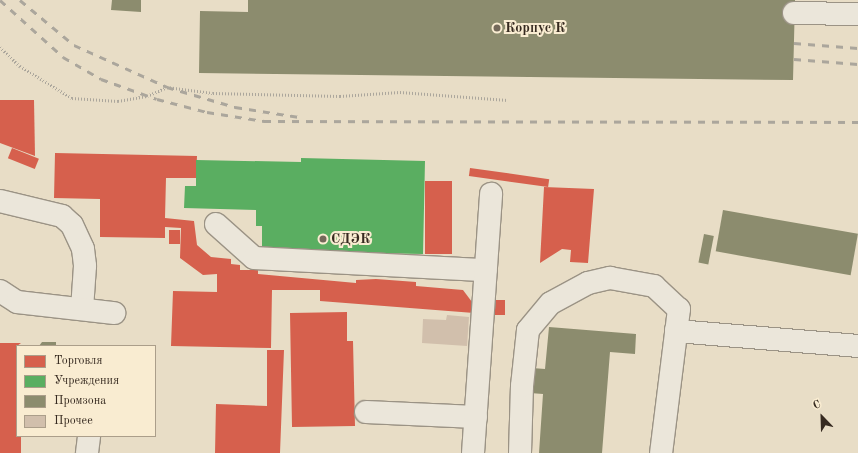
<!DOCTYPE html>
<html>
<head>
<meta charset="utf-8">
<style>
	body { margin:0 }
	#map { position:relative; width:858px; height:453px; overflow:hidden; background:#e8ddc6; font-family:"Old Standard TT",serif }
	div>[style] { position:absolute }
	.shops>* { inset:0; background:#d6604d; transform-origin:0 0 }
	.public>* { inset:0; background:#5aae61 }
	.industry>* { inset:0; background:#8c8c6e; transform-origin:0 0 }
	.building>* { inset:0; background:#d1bfac }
	.path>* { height:2.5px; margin-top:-1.25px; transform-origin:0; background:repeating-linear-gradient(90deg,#aba69c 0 1px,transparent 0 3px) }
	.roads { filter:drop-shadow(1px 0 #9b9385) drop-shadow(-1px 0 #9b9385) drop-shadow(0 1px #9b9385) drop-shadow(0 -1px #9b9385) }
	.minor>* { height:22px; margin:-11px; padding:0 11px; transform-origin:11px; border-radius:11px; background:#ebe6da }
	.rail>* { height:3px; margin-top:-1.5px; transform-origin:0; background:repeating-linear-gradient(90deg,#aba69c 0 7px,transparent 0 14px) }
	.dots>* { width:11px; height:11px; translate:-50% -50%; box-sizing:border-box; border:2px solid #f9ecd1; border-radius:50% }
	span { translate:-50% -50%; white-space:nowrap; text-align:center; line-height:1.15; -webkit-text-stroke:4px #f9ecd1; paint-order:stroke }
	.poi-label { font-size:14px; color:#362a20; font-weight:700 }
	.left { translate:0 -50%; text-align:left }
	.legend { position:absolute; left:16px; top:345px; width:140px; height:92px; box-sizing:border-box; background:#f9ecd1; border:1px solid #ab9e8a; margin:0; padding:5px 7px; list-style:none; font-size:12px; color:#362a20 }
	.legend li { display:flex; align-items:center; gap:8px; height:20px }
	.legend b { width:20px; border:1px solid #ab9e8a }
	.north { position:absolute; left:802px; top:397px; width:40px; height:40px; -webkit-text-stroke:3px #f9ecd1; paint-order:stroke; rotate:337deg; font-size:11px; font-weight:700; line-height:16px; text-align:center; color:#362a20 }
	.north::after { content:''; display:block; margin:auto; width:14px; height:18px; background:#362a20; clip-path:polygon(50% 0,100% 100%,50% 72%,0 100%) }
</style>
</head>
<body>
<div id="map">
	<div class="shops">
		<i style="clip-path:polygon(0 100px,34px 100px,35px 156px,0 143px)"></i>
		<i style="left:12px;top:148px;width:29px;height:11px;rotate:22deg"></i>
		<i style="clip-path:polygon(55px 153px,197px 156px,196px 178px,166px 178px,165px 218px,194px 221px,197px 245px,211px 257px,231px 259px,231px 264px,240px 265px,240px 270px,258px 270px,258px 274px,356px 283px,356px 280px,376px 279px,416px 282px,416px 286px,463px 290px,475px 306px,474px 313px,320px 301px,320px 290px,272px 290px,271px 348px,171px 346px,173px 291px,217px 292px,217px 274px,203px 275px,180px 258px,181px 228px,165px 227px,165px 238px,100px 237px,100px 199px,54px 198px)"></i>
		<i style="left:470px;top:168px;width:80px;height:8px;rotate:8deg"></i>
		<i style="left:425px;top:181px;width:27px;height:73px"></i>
		<i style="clip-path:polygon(544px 187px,594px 189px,588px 263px,570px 262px,571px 250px,562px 249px,540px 263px)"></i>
		<i style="left:169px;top:230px;width:11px;height:14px"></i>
		<i style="left:488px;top:300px;width:17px;height:15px"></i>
		<i style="clip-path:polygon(347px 312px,347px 341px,353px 341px,355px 426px,292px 427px,290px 313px)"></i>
		<i style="clip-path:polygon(0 343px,21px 343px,17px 346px,17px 436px,21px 436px,21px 453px,0 453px)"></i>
		<i style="clip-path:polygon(267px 350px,284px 350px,280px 453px,215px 453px,216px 404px,267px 406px)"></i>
	</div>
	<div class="public">
		<i style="clip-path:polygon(301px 158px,425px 161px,423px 254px,262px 251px,262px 226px,256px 226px,256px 210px,184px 208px,185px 186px,196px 186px,196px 160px,301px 162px)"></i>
	</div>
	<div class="industry">
		<i style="clip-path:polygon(112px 0,141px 0,141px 12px,111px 10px)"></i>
		<i style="clip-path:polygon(248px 0,795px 0,793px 80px,199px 73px,200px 11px,248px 12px)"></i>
		<i style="left:723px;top:210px;width:137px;height:42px;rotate:10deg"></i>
		<i style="left:704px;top:234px;width:10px;height:29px;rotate:11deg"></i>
		<i style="clip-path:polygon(549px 327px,636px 334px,635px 354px,610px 352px,602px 453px,539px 453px,543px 394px,530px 393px,532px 368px,545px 369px)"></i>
		<i style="clip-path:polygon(42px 342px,56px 342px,56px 346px,39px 346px)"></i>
	</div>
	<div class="building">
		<i style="clip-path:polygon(447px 315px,469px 317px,467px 346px,422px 343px,423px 319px,446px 320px)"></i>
	</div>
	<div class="path">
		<i style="left:0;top:47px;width:28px;rotate:44deg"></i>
		<i style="left:20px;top:66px;width:61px;rotate:31.6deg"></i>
		<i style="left:72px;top:98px;width:46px;rotate:3.7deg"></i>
		<i style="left:118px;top:101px;width:29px;rotate:-10deg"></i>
		<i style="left:147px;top:96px;width:22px;rotate:-24deg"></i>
		<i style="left:167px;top:87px;width:46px;rotate:7.4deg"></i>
		<i style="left:213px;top:93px;width:127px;rotate:1.4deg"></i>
		<i style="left:340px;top:96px;width:60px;rotate:-3.8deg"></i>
		<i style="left:400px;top:92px;width:108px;rotate:4.2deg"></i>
	</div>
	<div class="roads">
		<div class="minor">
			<i style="left:794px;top:13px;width:64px;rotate:0.9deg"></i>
			<i style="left:0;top:201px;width:64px;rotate:13.6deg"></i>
			<i style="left:62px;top:216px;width:13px;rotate:42deg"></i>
			<i style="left:72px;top:225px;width:26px;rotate:65deg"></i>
			<i style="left:83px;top:249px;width:17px;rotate:83deg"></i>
			<i style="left:85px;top:266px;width:43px;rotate:94deg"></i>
			<i style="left:216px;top:224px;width:51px;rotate:41.8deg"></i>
			<i style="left:254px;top:258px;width:232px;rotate:3deg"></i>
			<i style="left:0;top:291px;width:20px;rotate:33deg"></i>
			<i style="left:17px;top:302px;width:98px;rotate:6.5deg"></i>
			<i style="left:676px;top:331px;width:183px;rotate:4.7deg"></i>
			<i style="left:366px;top:412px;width:110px;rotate:2.6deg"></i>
			<i style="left:87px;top:453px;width:17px;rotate:-83deg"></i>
			<i style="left:473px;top:453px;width:260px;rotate:-86deg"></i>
			<i style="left:520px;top:453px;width:67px;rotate:-88.3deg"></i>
			<i style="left:522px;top:386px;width:56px;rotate:-83.9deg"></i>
			<i style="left:528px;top:330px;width:35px;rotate:-50deg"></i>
			<i style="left:551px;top:303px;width:42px;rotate:-28.4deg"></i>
			<i style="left:588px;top:283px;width:23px;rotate:-13deg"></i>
			<i style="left:610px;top:278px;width:45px;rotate:10.3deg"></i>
			<i style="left:654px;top:286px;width:34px;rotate:43deg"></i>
			<i style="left:679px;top:309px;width:145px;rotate:97.1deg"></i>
		</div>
	</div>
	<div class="rail">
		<i style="left:0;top:0;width:85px;rotate:42.1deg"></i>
		<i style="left:63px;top:57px;width:44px;rotate:30.1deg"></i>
		<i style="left:101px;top:79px;width:59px;rotate:19.7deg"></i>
		<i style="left:157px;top:99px;width:52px;rotate:14.6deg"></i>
		<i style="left:207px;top:112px;width:58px;rotate:9deg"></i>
		<i style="left:264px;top:121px;width:594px;rotate:0.1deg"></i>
		<i style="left:20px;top:0;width:70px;rotate:39.8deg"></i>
		<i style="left:74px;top:45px;width:102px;rotate:24.3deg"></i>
		<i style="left:167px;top:87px;width:71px;rotate:16.4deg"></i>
		<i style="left:235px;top:107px;width:65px;rotate:8.9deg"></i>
		<i style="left:794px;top:43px;width:64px;rotate:4.5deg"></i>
		<i style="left:794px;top:59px;width:64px;rotate:4.5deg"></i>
	</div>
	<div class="dots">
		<i style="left:497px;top:28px;background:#74695a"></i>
		<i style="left:323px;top:239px;background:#74695a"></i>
	</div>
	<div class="poi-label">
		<span class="left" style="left:505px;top:28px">Корпус К</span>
		<span class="left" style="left:331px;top:239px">СДЭК</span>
	</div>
	<ul class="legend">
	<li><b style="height:11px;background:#d6604d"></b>Торговля</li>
	<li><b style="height:11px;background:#5aae61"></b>Учреждения</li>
	<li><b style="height:11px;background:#8c8c6e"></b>Промзона</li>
	<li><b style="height:11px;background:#d1bfac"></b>Прочее</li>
	</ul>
	<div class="north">С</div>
</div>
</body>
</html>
